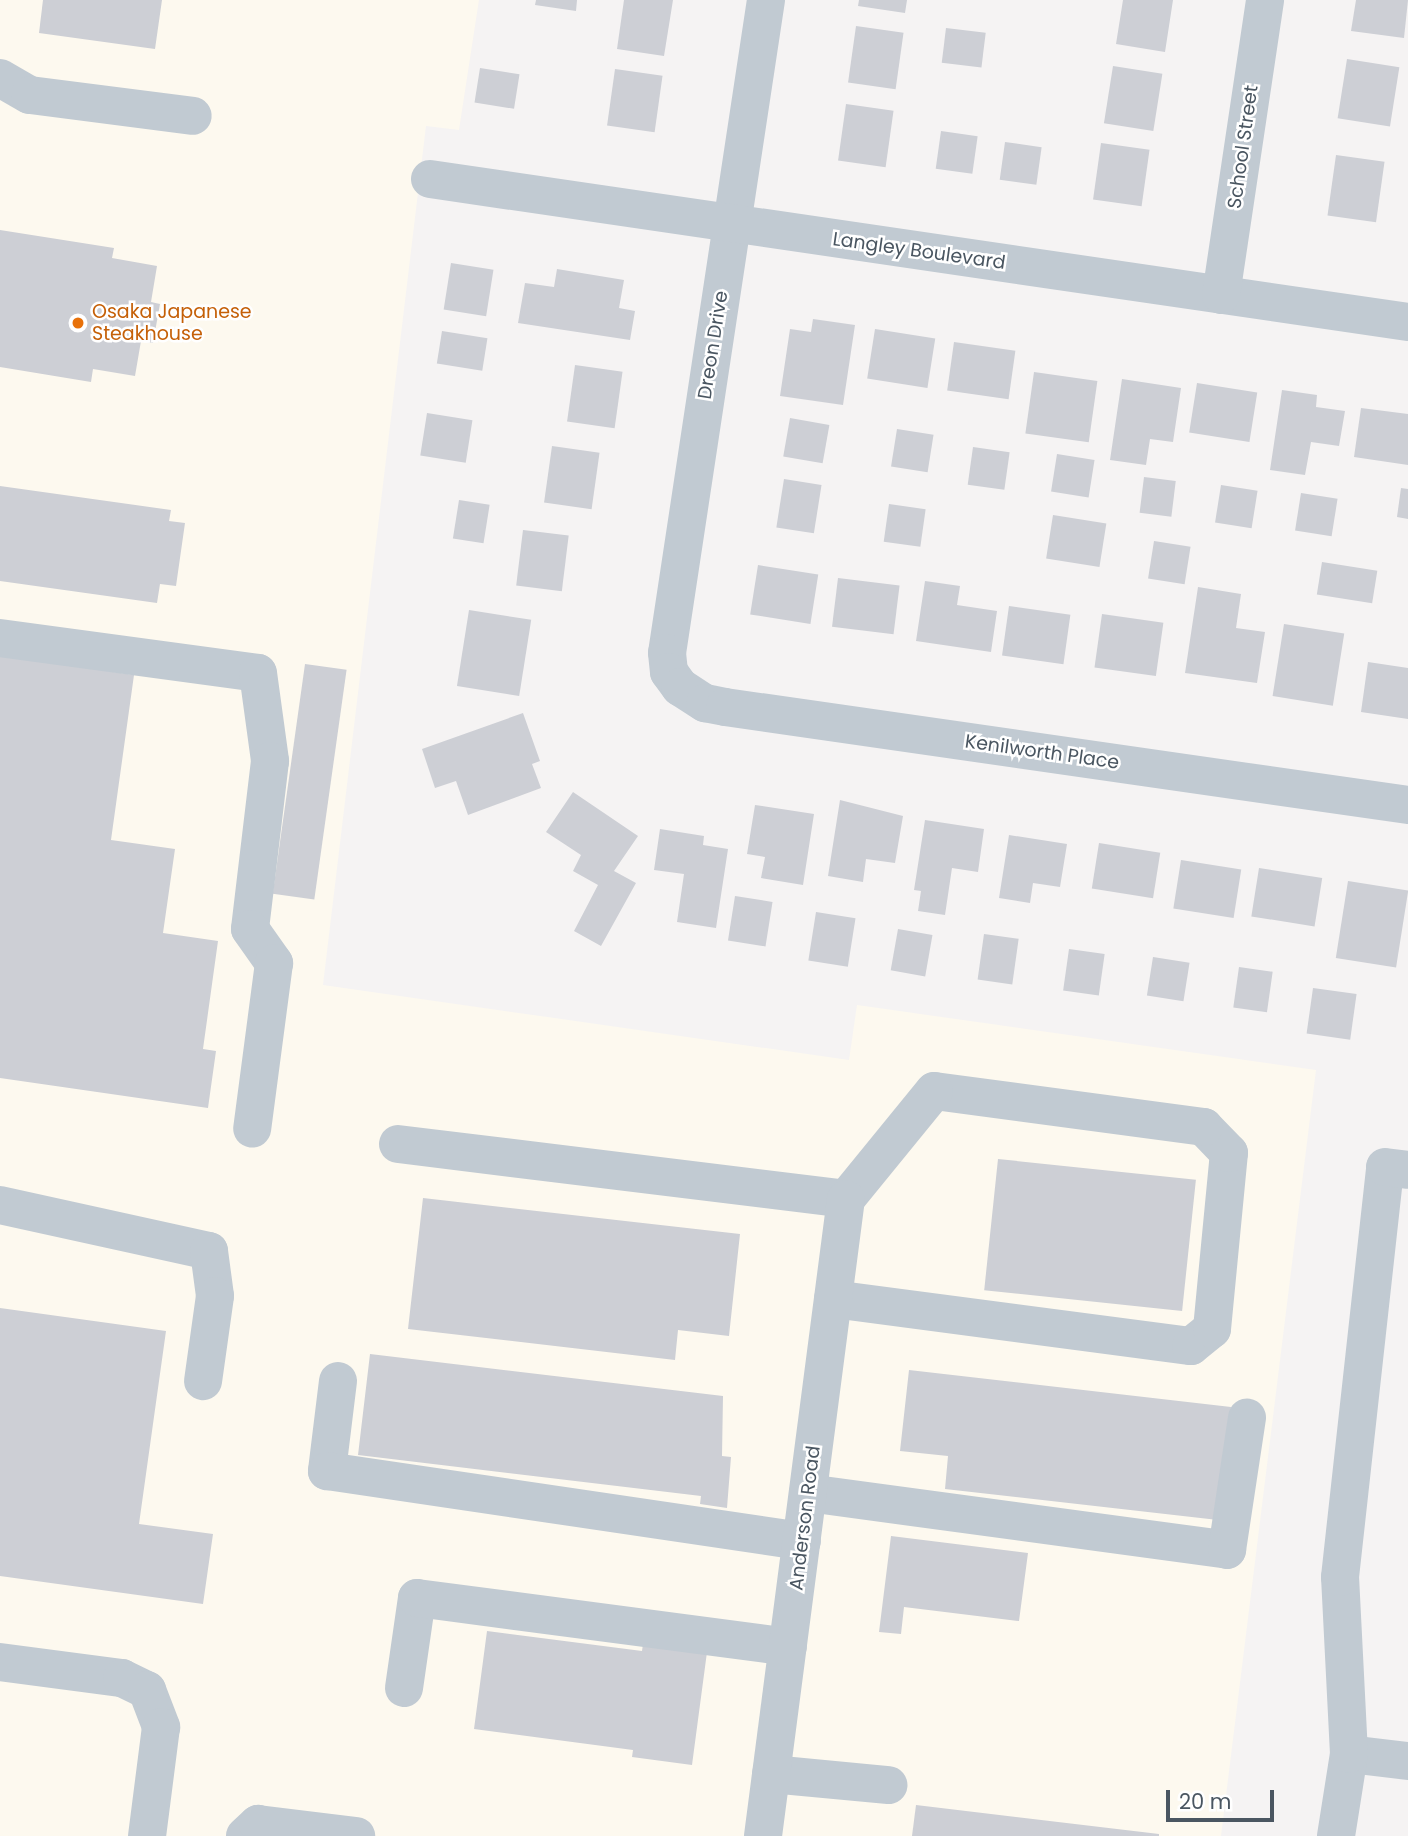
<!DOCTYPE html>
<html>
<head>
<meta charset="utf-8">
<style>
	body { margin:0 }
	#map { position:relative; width:1408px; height:1836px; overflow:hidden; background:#f5f3f3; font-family:Poppins,sans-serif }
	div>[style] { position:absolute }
	.commercial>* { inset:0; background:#fdf9ef }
	.building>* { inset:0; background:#cdcfd5; transform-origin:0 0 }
	.minor>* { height:38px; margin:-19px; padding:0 19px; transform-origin:19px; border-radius:19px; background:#c1cad2 }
	.dots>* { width:19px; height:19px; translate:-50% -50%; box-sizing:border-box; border:4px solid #fff; border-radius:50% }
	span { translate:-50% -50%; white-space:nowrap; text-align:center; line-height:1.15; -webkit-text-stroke:5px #fff; paint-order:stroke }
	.street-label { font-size:19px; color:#4a5661 }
	.food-label { font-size:19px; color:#c56008 }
	.left { translate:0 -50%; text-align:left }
	.scale { position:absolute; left:1166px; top:1790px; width:108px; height:32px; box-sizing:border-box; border:4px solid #4a5661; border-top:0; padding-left:9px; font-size:21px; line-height:24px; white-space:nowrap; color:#4a5661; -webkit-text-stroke:5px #fff; paint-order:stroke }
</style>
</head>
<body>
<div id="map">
	<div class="commercial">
		<i style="clip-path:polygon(0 0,479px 0,459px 130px,426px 126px,323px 985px,849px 1060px,857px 1005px,1316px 1070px,1221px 1836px,0 1836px)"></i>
	</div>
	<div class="building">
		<i style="clip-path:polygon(43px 0,162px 0,155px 49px,39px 33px)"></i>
		<i style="clip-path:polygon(536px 0,577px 0,576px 11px,535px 5px)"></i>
		<i style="clip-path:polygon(624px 0,673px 0,664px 56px,617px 49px)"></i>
		<i style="clip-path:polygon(859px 0,907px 0,905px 13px,858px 6px)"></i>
		<i style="clip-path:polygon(1123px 0,1173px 0,1165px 52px,1116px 44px)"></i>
		<i style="clip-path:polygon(1356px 0,1408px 0,1404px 38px,1351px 31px)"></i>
		<i style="left:856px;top:26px;width:48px;height:57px;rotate:8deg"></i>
		<i style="left:946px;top:28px;width:40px;height:35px;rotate:7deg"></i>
		<i style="left:1347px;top:59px;width:53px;height:60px;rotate:9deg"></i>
		<i style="left:1113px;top:66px;width:50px;height:58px;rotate:9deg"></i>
		<i style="left:480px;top:68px;width:40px;height:35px;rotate:9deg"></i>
		<i style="left:615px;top:69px;width:48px;height:57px;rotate:8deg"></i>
		<i style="left:846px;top:104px;width:48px;height:57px;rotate:8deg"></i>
		<i style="left:941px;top:131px;width:37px;height:38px;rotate:8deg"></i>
		<i style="left:1005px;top:142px;width:37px;height:38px;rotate:8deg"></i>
		<i style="left:1101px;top:143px;width:49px;height:57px;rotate:8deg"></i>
		<i style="left:1336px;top:155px;width:49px;height:61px;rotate:8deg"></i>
		<i style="clip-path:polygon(0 230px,114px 248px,112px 258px,157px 266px,151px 302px,160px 304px,153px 343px,141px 341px,135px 376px,93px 369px,91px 382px,0 367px)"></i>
		<i style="left:451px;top:263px;width:43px;height:47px;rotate:9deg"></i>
		<i style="clip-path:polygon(557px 269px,624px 280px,619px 308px,635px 311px,630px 340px,518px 323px,525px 283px,554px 287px)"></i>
		<i style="clip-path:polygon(813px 319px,855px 325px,843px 405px,780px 396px,790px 329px,811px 332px)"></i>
		<i style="left:875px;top:329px;width:61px;height:50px;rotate:9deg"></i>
		<i style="left:442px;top:331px;width:46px;height:33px;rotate:9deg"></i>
		<i style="left:954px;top:342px;width:62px;height:49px;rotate:8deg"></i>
		<i style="left:575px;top:365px;width:48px;height:57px;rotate:8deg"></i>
		<i style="left:1034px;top:372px;width:64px;height:62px;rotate:8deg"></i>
		<i style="clip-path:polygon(1122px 379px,1181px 388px,1173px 442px,1150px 439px,1146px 465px,1110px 460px)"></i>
		<i style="left:1197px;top:383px;width:61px;height:50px;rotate:9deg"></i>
		<i style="clip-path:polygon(1282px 390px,1317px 395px,1316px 407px,1345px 411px,1339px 446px,1311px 442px,1305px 475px,1270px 470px)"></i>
		<i style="clip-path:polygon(1361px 408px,1408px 414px,1408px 465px,1354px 457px)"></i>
		<i style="left:427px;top:413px;width:46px;height:43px;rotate:9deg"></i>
		<i style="left:790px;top:418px;width:40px;height:39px;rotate:10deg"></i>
		<i style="left:897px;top:429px;width:37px;height:38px;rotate:9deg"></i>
		<i style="left:552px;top:446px;width:48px;height:57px;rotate:8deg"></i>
		<i style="left:973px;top:447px;width:37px;height:38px;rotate:8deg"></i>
		<i style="left:1057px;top:454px;width:38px;height:38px;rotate:9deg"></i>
		<i style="left:1144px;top:477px;width:32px;height:36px;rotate:7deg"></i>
		<i style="left:784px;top:479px;width:38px;height:49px;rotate:9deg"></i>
		<i style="left:1221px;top:485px;width:37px;height:38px;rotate:9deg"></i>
		<i style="clip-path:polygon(0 486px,171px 510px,169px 521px,185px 523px,176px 586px,160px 584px,157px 603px,0 581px)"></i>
		<i style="clip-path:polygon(1401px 488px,1408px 489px,1408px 519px,1397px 517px)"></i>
		<i style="left:1301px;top:493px;width:37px;height:38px;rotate:9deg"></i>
		<i style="left:459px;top:500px;width:31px;height:39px;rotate:9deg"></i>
		<i style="left:889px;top:504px;width:37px;height:38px;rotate:8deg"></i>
		<i style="left:1053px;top:515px;width:54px;height:44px;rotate:9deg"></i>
		<i style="left:523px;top:530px;width:46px;height:56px;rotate:7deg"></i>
		<i style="left:1154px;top:541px;width:37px;height:38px;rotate:9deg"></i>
		<i style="left:1322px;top:562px;width:56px;height:33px;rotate:9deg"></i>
		<i style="left:758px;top:565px;width:61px;height:50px;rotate:9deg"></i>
		<i style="left:838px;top:578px;width:62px;height:49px;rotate:7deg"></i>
		<i style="clip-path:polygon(925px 581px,960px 586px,957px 605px,997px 611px,991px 652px,916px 641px)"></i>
		<i style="clip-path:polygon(1198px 587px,1241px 594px,1236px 628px,1265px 632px,1257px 683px,1185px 673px)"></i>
		<i style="left:1009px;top:606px;width:62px;height:50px;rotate:8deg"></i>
		<i style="left:469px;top:610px;width:63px;height:77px;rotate:9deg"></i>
		<i style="left:1102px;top:614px;width:62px;height:54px;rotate:8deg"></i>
		<i style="left:1284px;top:624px;width:61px;height:73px;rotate:9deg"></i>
		<i style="clip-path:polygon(0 655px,134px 675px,111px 840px,175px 849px,163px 933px,218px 941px,203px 1049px,216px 1051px,208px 1108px,0 1078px)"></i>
		<i style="clip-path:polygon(1368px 662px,1408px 668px,1408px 719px,1361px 712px)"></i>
		<i style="left:305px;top:664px;width:42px;height:232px;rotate:8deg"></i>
		<i style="clip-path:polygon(523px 713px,540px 761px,532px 764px,541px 788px,468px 815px,456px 781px,435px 788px,422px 749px)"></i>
		<i style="clip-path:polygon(573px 792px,638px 836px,614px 871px,636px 883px,601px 946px,574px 931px,598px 885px,573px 871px,581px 855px,546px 832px)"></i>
		<i style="clip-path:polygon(840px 800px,903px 816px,895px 863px,866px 859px,863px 882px,828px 876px)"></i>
		<i style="clip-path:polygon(755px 805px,814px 814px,803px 885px,761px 878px,765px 857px,747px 854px)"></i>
		<i style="clip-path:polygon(925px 820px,984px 829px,978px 872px,952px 868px,945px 915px,918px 911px,921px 891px,914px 890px)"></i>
		<i style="clip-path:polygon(660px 829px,704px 836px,703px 845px,728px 849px,716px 928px,677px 922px,684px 874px,654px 870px)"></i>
		<i style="clip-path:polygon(1009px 835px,1067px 844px,1060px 887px,1033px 883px,1030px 903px,999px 898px)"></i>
		<i style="left:1099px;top:843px;width:62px;height:46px;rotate:9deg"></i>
		<i style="left:1181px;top:860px;width:61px;height:49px;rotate:9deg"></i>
		<i style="left:1259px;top:868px;width:64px;height:49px;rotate:9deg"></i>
		<i style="left:1348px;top:881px;width:61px;height:78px;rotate:9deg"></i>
		<i style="left:735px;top:896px;width:38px;height:45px;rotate:9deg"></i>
		<i style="left:816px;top:912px;width:40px;height:49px;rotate:9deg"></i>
		<i style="left:898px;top:929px;width:35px;height:42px;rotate:10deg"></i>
		<i style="left:984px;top:934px;width:35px;height:46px;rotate:8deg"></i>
		<i style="left:1069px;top:949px;width:36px;height:42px;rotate:8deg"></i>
		<i style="left:1153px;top:957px;width:37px;height:39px;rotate:9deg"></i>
		<i style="left:1239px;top:967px;width:34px;height:41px;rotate:8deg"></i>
		<i style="left:1313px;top:988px;width:44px;height:46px;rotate:8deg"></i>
		<i style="left:998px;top:1159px;width:199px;height:132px;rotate:6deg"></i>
		<i style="clip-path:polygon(423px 1198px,740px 1234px,729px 1336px,678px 1330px,675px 1360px,408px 1329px)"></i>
		<i style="clip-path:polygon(0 1308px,166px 1331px,139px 1524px,213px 1534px,203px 1604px,0 1576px)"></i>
		<i style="clip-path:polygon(370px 1354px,723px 1396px,722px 1456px,731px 1457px,727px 1508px,700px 1504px,701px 1496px,358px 1455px)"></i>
		<i style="clip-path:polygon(909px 1370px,1231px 1407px,1218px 1520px,945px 1489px,948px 1456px,900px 1451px)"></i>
		<i style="clip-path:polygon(891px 1536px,1028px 1553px,1019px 1621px,904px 1607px,901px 1634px,879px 1632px)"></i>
		<i style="clip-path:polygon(487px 1631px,642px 1651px,643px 1644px,707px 1652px,692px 1765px,632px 1757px,633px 1750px,474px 1729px)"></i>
		<i style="clip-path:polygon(916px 1805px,1159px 1834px,1159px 1836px,912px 1836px)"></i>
	</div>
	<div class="minor">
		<i style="left:766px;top:0;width:660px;rotate:98.62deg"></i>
		<i style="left:667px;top:653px;width:19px;rotate:84deg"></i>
		<i style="left:669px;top:672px;width:19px;rotate:54deg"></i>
		<i style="left:680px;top:687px;width:30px;rotate:33deg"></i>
		<i style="left:705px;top:703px;width:20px;rotate:11deg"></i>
		<i style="left:725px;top:707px;width:690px;rotate:8.17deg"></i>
		<i style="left:0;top:78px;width:34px;rotate:30deg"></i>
		<i style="left:30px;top:95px;width:164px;rotate:7.3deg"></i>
		<i style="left:430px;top:179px;width:988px;rotate:8.32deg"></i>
		<i style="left:1221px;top:295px;width:298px;rotate:-81.5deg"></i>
		<i style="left:0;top:638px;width:260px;rotate:7.7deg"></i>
		<i style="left:258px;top:673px;width:89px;rotate:82.2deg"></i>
		<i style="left:270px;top:761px;width:169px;rotate:96.8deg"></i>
		<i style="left:250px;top:929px;width:42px;rotate:54.8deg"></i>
		<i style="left:274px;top:963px;width:167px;rotate:97.5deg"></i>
		<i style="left:398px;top:1144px;width:451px;rotate:7deg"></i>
		<i style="left:0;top:1205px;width:214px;rotate:12.4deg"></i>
		<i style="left:209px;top:1251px;width:45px;rotate:82.4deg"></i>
		<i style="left:215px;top:1296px;width:86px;rotate:98deg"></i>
		<i style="left:833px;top:1299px;width:361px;rotate:7.5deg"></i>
		<i style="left:1191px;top:1346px;width:27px;rotate:-39deg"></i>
		<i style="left:1212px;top:1329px;width:177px;rotate:-84.5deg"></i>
		<i style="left:1229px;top:1153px;width:36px;rotate:-134deg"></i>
		<i style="left:1204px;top:1127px;width:272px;rotate:-172.4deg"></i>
		<i style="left:934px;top:1091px;width:139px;rotate:129.2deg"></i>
		<i style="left:338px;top:1381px;width:91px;rotate:97deg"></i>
		<i style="left:327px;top:1471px;width:480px;rotate:8.4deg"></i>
		<i style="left:808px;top:1493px;width:423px;rotate:7.7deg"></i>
		<i style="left:1227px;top:1550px;width:134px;rotate:-81.4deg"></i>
		<i style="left:0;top:1662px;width:123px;rotate:7.5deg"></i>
		<i style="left:122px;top:1678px;width:28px;rotate:26deg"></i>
		<i style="left:147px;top:1690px;width:40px;rotate:69deg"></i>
		<i style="left:161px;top:1727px;width:110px;rotate:97.3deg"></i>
		<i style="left:404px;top:1688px;width:91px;rotate:-81.8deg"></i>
		<i style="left:417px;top:1598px;width:374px;rotate:7.5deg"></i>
		<i style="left:1349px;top:1754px;width:59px;rotate:6.8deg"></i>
		<i style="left:771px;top:1774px;width:118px;rotate:5.4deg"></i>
		<i style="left:245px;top:1836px;width:18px;rotate:-43deg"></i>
		<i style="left:258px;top:1824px;width:99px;rotate:7deg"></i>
		<i style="left:763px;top:1836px;width:642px;rotate:-82.58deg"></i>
		<i style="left:1336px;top:1836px;width:83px;rotate:-81deg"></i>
		<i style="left:1349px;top:1754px;width:177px;rotate:-92.9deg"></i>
		<i style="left:1340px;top:1577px;width:412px;rotate:-83.7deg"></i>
		<i style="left:1385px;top:1167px;width:23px;rotate:7deg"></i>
	</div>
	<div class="dots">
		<i style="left:78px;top:323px;background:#e8710a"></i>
	</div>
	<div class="street-label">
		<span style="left:1243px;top:147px;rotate:-82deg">School Street</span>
		<span style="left:919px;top:251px;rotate:8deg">Langley Boulevard</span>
		<span style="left:713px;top:345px;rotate:-81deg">Dreon Drive</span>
		<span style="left:1042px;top:752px;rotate:8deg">Kenilworth Place</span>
		<span style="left:805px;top:1518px;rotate:-83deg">Anderson Road</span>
	</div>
	<div class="food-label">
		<span class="left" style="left:92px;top:323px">Osaka Japanese<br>Steakhouse</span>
	</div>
	<div class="scale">20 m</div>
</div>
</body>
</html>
